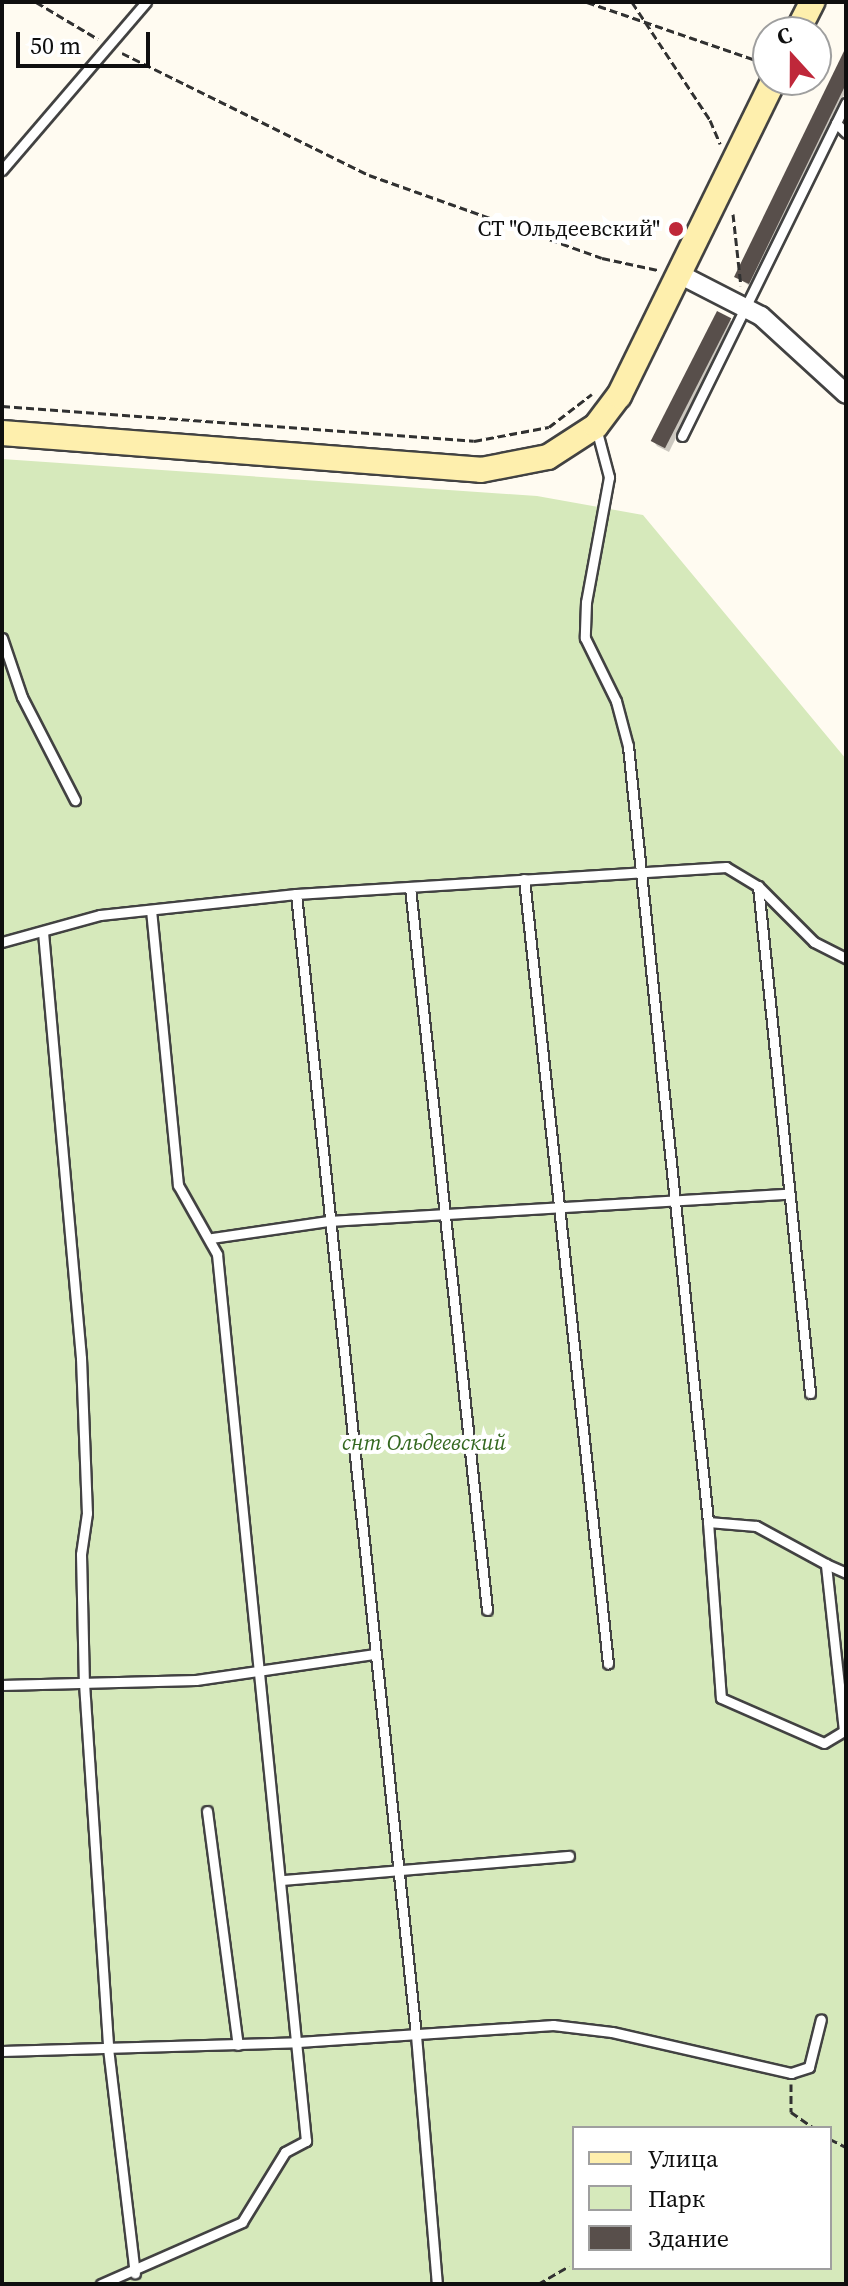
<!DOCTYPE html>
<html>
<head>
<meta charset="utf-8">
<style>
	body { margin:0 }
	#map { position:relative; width:848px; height:2286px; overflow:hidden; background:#fffbf1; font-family:"Source Serif 4",serif }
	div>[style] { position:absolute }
	.green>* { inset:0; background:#d6e9bb }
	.shadow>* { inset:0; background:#0003 }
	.building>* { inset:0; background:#584f4b; transform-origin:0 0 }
	.path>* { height:3px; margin-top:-1.5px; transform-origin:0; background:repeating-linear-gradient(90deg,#313131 0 8px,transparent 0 12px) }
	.roads { filter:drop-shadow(2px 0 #424242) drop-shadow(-2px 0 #424242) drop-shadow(0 2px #424242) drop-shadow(0 -2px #424242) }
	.lane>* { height:9px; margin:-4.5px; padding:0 4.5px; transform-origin:4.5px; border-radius:4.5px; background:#fff }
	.street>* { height:18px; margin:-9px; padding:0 9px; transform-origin:9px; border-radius:9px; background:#fff }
	.secondary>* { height:24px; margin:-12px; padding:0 12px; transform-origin:12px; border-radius:12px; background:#feefad }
	.dots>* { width:22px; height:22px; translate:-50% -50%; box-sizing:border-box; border:4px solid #fff; border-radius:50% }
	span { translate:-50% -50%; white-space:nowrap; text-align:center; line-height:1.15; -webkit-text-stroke:8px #fff; paint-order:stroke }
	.poi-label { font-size:22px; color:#0f0f0f }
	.right { translate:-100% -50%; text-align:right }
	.park-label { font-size:22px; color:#33671f; font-style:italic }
	.frame { position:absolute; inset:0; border:4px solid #0f0f0f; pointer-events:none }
	.legend { position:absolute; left:572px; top:2126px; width:260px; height:144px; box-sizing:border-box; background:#fff; border:2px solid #9f9f9f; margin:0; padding:10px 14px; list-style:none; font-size:24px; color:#0f0f0f }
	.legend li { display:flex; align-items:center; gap:16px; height:40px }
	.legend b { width:40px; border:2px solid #9f9f9f }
	.north { position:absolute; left:752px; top:16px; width:80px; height:80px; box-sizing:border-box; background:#fff; border:2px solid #9f9f9f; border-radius:50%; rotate:339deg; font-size:22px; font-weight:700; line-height:32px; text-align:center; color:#0f0f0f }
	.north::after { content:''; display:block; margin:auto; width:28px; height:36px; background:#bf283a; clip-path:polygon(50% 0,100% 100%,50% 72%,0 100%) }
	.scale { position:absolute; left:16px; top:32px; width:134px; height:36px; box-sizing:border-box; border:4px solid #0f0f0f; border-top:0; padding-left:10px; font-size:24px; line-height:28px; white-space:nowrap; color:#0f0f0f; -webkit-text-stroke:6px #fff; paint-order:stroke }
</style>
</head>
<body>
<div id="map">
	<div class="green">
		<i style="clip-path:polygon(evenodd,2px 459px,537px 496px,643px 515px,846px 759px,846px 2284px,2px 2284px,2px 459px,574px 2128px,830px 2128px,830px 2268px,574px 2268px,574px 2128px)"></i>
	</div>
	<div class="shadow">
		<i style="clip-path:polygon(846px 51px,846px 91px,751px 287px,737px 277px)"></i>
		<i style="clip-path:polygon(730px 319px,732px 324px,669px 452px,657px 446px,654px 442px)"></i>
	</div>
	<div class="building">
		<i style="clip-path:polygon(846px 47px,846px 84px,749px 284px,734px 277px)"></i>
		<i style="left:717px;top:311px;width:16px;height:146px;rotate:27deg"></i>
	</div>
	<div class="path">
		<i style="left:36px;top:2px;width:72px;rotate:30.8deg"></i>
		<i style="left:587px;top:2px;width:187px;rotate:19deg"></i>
		<i style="left:632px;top:2px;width:141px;rotate:56.5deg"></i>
		<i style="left:710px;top:120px;width:26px;rotate:67deg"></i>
		<i style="left:122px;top:53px;width:275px;rotate:26.3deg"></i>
		<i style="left:369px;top:175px;width:247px;rotate:19.6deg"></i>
		<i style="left:602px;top:258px;width:57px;rotate:12.1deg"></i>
		<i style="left:733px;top:214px;width:72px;rotate:83.7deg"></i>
		<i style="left:2px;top:406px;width:473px;rotate:4.2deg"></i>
		<i style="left:474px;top:441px;width:76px;rotate:-10.6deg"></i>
		<i style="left:549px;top:427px;width:54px;rotate:-37.5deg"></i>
		<i style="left:791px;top:2084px;width:28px;rotate:90deg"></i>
		<i style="left:791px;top:2112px;width:28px;rotate:35deg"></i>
		<i style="left:830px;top:2139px;width:18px;rotate:27deg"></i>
		<i style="left:538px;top:2284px;width:36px;rotate:-30deg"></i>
	</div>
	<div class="roads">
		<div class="lane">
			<i style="left:836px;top:123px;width:14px;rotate:45deg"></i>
			<i style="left:2px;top:170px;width:221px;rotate:-49.4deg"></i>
			<i style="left:596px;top:428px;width:51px;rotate:75.1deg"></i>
			<i style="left:609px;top:477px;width:127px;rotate:100.4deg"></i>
			<i style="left:586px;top:602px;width:36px;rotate:92deg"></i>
			<i style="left:585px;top:638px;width:70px;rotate:63.8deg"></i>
			<i style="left:616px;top:701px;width:47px;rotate:75.1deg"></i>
			<i style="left:628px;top:746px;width:780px;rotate:84.11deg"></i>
			<i style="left:708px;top:1522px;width:176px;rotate:85.8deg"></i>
			<i style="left:721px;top:1698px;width:112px;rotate:23.6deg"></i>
			<i style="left:824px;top:1743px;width:23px;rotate:-31deg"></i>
			<i style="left:844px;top:1731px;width:168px;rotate:-96.2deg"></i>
			<i style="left:826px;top:1564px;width:80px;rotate:-151.5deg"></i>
			<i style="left:756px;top:1526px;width:48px;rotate:-175.2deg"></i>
			<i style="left:682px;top:436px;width:371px;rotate:-63.8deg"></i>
			<i style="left:2px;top:638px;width:62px;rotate:71.3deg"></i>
			<i style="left:22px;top:697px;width:116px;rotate:62.8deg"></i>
			<i style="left:524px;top:879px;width:789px;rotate:83.89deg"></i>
			<i style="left:758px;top:886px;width:510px;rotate:84.14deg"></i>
			<i style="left:410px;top:887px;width:727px;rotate:83.92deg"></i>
			<i style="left:296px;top:894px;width:1147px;rotate:84deg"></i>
			<i style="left:416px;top:2035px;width:250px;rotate:85.2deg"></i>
			<i style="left:43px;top:932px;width:428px;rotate:84.9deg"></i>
			<i style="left:81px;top:1358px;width:155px;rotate:87.8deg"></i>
			<i style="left:87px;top:1513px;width:41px;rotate:98.3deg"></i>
			<i style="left:81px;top:1554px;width:129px;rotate:88.7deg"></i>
			<i style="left:84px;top:1683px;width:366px;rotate:86.2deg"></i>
			<i style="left:108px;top:2048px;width:227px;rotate:83.2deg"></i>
			<i style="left:2px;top:942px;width:102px;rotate:-15.4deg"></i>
			<i style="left:100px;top:915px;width:197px;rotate:-6.1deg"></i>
			<i style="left:296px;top:894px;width:431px;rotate:-3.6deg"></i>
			<i style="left:726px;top:867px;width:37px;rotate:31deg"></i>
			<i style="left:758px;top:886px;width:79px;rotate:45deg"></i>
			<i style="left:814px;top:942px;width:36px;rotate:27deg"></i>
			<i style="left:212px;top:1238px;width:118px;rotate:-8.3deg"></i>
			<i style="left:329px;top:1221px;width:459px;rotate:-3.4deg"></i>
			<i style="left:826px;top:1564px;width:22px;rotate:24deg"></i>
			<i style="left:2px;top:1685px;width:194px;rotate:-1.5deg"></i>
			<i style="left:196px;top:1680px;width:181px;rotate:-8.3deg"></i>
			<i style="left:207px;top:1811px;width:236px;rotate:82.5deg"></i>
			<i style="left:283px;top:1880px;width:287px;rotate:-4.8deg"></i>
			<i style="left:2px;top:2051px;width:296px;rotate:-1.7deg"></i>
			<i style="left:298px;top:2042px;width:256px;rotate:-3.8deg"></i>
			<i style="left:553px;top:2025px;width:59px;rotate:6.8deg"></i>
			<i style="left:612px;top:2032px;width:184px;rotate:12.9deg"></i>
			<i style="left:791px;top:2073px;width:19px;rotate:-18deg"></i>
			<i style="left:809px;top:2067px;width:49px;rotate:-76deg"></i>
			<i style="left:101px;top:2284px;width:154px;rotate:-23.7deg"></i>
			<i style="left:242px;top:2222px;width:82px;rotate:-58.4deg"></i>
			<i style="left:285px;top:2152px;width:24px;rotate:-28deg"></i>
			<i style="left:306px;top:2141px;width:891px;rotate:-95.73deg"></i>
			<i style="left:217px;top:1254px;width:79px;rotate:-119.5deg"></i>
			<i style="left:178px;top:1185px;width:275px;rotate:-95.6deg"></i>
		</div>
		<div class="street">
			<i style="left:679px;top:274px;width:92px;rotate:27.1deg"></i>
			<i style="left:761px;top:316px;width:115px;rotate:42.5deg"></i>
		</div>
		<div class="secondary">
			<i style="left:797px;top:32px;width:34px;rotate:-63deg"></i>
			<i style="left:2px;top:433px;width:480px;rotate:4.4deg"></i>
			<i style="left:481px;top:470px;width:68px;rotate:-11deg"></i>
			<i style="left:548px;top:457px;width:57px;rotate:-32.9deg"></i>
			<i style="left:596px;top:426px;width:38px;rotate:-53deg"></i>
			<i style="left:619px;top:396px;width:352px;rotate:-63.9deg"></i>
		</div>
	</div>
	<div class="dots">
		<i style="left:676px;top:229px;background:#bf283a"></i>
	</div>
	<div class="poi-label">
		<span class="right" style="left:660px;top:229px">СТ "Ольдеевский"</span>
	</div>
	<div class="park-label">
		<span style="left:424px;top:1443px">снт Ольдеевский</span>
	</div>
	<div class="frame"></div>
	<ul class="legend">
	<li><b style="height:10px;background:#feefad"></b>Улица</li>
	<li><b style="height:22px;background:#d6e9bb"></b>Парк</li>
	<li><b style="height:22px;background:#584f4b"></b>Здание</li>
	</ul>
	<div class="north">С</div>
	<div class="scale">50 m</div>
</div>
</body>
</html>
